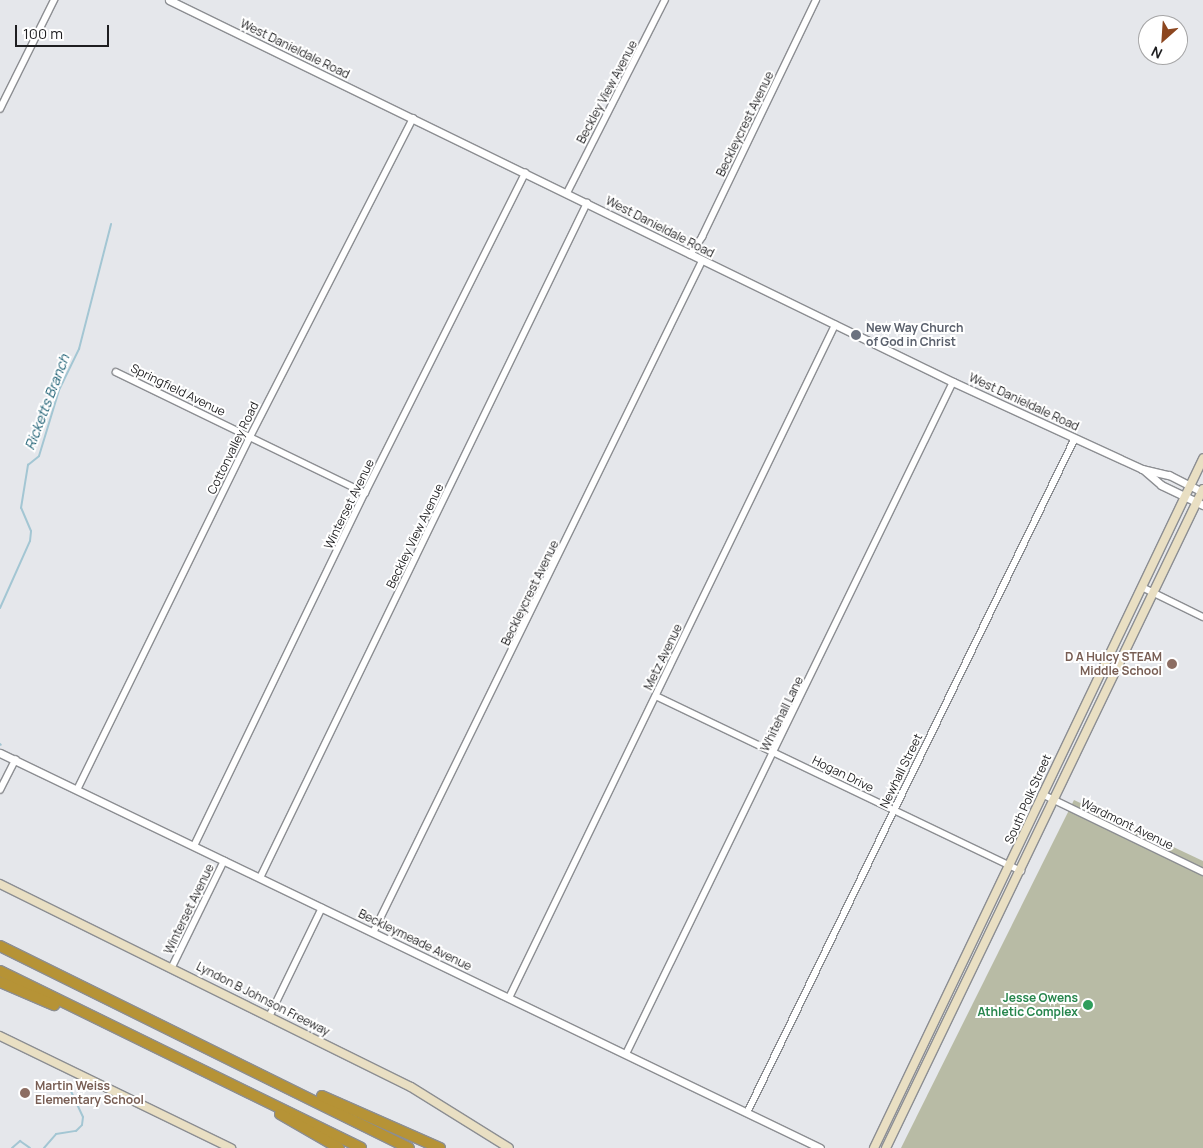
<!DOCTYPE html>
<html>
<head>
<meta charset="utf-8">
<style>
	body { margin:0 }
	#map { position:relative; width:1203px; height:1148px; overflow:hidden; background:#e5e7eb; font-family:Manrope,sans-serif }
	div>[style] { position:absolute }
	.green>* { inset:0; background:#b8bba5 }
	.stream>* { height:2px; margin:-1px; padding:0 1px; transform-origin:1px; border-radius:1px; background:#a3c6d3 }
	.roads { filter:drop-shadow(1px 0 #8c8e92) drop-shadow(-1px 0 #8c8e92) drop-shadow(0 1px #8c8e92) drop-shadow(0 -1px #8c8e92) }
	.minor>* { height:5.5px; margin:-2.75px; padding:0 2.75px; transform-origin:2.75px; border-radius:2.75px; background:#fff }
	.tertiary>* { height:7px; margin:-3.5px; padding:0 3.5px; transform-origin:3.5px; border-radius:3.5px; background:#fff }
	.secondary>* { height:8px; margin:-4px; padding:0 4px; transform-origin:4px; border-radius:4px; background:#e9dfc3 }
	.motorway>* { height:10px; margin:-5px; padding:0 5px; transform-origin:5px; border-radius:5px; background:#b69336 }
	.dots>* { width:14px; height:14px; translate:-50% -50%; box-sizing:border-box; border:2px solid #fff; border-radius:50% }
	span { translate:-50% -50%; white-space:nowrap; text-align:center; line-height:1.15; -webkit-text-stroke:4px #fff; paint-order:stroke }
	.street-label { font-size:12px; color:#1e1e20 }
	.worship-label { font-size:12px; color:#5b616d; font-weight:700 }
	.left { translate:0 -50%; text-align:left }
	.education-label { font-size:12px; color:#785e54; font-weight:700 }
	.right { translate:-100% -50%; text-align:right }
	.leisure-label { font-size:12px; color:#27864d; font-weight:700 }
	.water-label { font-size:14px; color:#1e6074; font-style:italic }
	.north { position:absolute; left:1138px; top:15px; width:50px; height:50px; box-sizing:border-box; background:#fff; border:1px solid #a5a5a6; border-radius:50%; rotate:206deg; font-size:14px; font-weight:700; line-height:20px; text-align:center; color:#1e1e20 }
	.north::after { content:''; display:block; margin:auto; width:18px; height:22px; background:#8c461f; clip-path:polygon(50% 0,100% 100%,50% 72%,0 100%) }
	.scale { position:absolute; left:15px; top:25px; width:94px; height:22px; box-sizing:border-box; border:2px solid #1e1e20; border-top:0; padding-left:6px; font-size:15px; line-height:18px; white-space:nowrap; color:#1e1e20; -webkit-text-stroke:4px #fff; paint-order:stroke }
</style>
</head>
<body>
<div id="map">
	<div class="green">
		<i style="clip-path:polygon(1074px 800px,1203px 861px,1203px 1148px,901px 1148px)"></i>
	</div>
	<div class="stream">
		<i style="left:0;top:608px;width:73px;rotate:-65.9deg"></i>
		<i style="left:30px;top:541px;width:10px;rotate:-84deg"></i>
		<i style="left:31px;top:531px;width:25px;rotate:-113deg"></i>
		<i style="left:21px;top:508px;width:44px;rotate:-80.8deg"></i>
		<i style="left:28px;top:465px;width:14px;rotate:-39deg"></i>
		<i style="left:39px;top:456px;width:69px;rotate:-73.1deg"></i>
		<i style="left:59px;top:390px;width:46px;rotate:-64deg"></i>
		<i style="left:79px;top:349px;width:129px;rotate:-75.6deg"></i>
		<i style="left:0;top:744px;width:1px;rotate:45deg"></i>
		<i style="left:12px;top:1148px;width:11px;rotate:-41deg"></i>
		<i style="left:20px;top:1141px;width:12px;rotate:35deg"></i>
		<i style="left:44px;top:1148px;width:18px;rotate:-49deg"></i>
		<i style="left:56px;top:1134px;width:20px;rotate:-9deg"></i>
		<i style="left:76px;top:1131px;width:8px;rotate:-45deg"></i>
		<i style="left:82px;top:1125px;width:8px;rotate:-83deg"></i>
		<i style="left:83px;top:1117px;width:29px;rotate:-115deg"></i>
	</div>
	<div class="roads">
		<div class="minor">
			<i style="left:0;top:109px;width:122px;rotate:-63.6deg"></i>
			<i style="left:567px;top:193px;width:216px;rotate:-63.1deg"></i>
			<i style="left:690px;top:255px;width:22px;rotate:-56deg"></i>
			<i style="left:702px;top:237px;width:263px;rotate:-64.3deg"></i>
			<i style="left:116px;top:372px;width:277px;rotate:25.9deg"></i>
			<i style="left:1142px;top:587px;width:68px;rotate:26.2deg"></i>
			<i style="left:656px;top:696px;width:405px;rotate:25.6deg"></i>
			<i style="left:0;top:790px;width:34px;rotate:-63deg"></i>
			<i style="left:77px;top:790px;width:393px;rotate:-63.9deg"></i>
			<i style="left:250px;top:437px;width:358px;rotate:-62.9deg"></i>
			<i style="left:1042px;top:794px;width:179px;rotate:25.8deg"></i>
			<i style="left:194px;top:846px;width:392px;rotate:-64.2deg"></i>
			<i style="left:365px;top:493px;width:358px;rotate:-63.4deg"></i>
			<i style="left:260px;top:878px;width:750px;rotate:-64.15deg"></i>
			<i style="left:373px;top:933px;width:748px;rotate:-63.91deg"></i>
			<i style="left:172px;top:967px;width:118px;rotate:-63.9deg"></i>
			<i style="left:509px;top:998px;width:748px;rotate:-64.15deg"></i>
			<i style="left:269px;top:1017px;width:121px;rotate:-64.1deg"></i>
			<i style="left:626px;top:1054px;width:747px;rotate:-64.05deg"></i>
			<i style="left:747px;top:1113px;width:750px;rotate:-64.08deg"></i>
		</div>
		<div class="tertiary">
			<i style="left:169px;top:0;width:872px;rotate:25.98deg"></i>
			<i style="left:953px;top:382px;width:208px;rotate:24.7deg"></i>
			<i style="left:1142px;top:469px;width:28px;rotate:13deg"></i>
			<i style="left:1169px;top:475px;width:38px;rotate:27deg"></i>
			<i style="left:1144px;top:470px;width:23px;rotate:41deg"></i>
			<i style="left:1161px;top:485px;width:47px;rotate:25.5deg"></i>
			<i style="left:0;top:753px;width:910px;rotate:25.72deg"></i>
		</div>
		<div class="secondary">
			<i style="left:0;top:884px;width:458px;rotate:26.3deg"></i>
			<i style="left:411px;top:1087px;width:115px;rotate:31.9deg"></i>
			<i style="left:0;top:1036px;width:257px;rotate:25.9deg"></i>
			<i style="left:874px;top:1148px;width:764px;rotate:-64.48deg"></i>
			<i style="left:886px;top:1148px;width:731px;rotate:-64.31deg"></i>
		</div>
		<div class="motorway">
			<i style="left:0;top:946px;width:456px;rotate:26.3deg"></i>
			<i style="left:0;top:971px;width:402px;rotate:26.1deg"></i>
			<i style="left:0;top:982px;width:59px;rotate:23.1deg"></i>
			<i style="left:322px;top:1096px;width:129px;rotate:23.8deg"></i>
			<i style="left:280px;top:1114px;width:68px;rotate:30deg"></i>
		</div>
	</div>
	<div class="dots">
		<i style="left:856px;top:335px;background:#6b7280"></i>
		<i style="left:1172px;top:664px;background:#8d6e63"></i>
		<i style="left:1088px;top:1005px;background:#2e9e5b"></i>
		<i style="left:25px;top:1093px;background:#8d6e63"></i>
	</div>
	<div class="street-label">
		<span style="left:295px;top:49px;rotate:26deg">West Danieldale Road</span>
		<span style="left:607px;top:92px;rotate:-62deg">Beckley View Avenue</span>
		<span style="left:745px;top:124px;rotate:-64deg">Beckleycrest Avenue</span>
		<span style="left:660px;top:227px;rotate:27deg">West Danieldale Road</span>
		<span style="left:178px;top:390px;rotate:26deg">Springfield Avenue</span>
		<span style="left:1024px;top:402px;rotate:25deg">West Danieldale Road</span>
		<span style="left:233px;top:448px;rotate:-64deg">Cottonvalley Road</span>
		<span style="left:349px;top:504px;rotate:-64deg">Winterset Avenue</span>
		<span style="left:415px;top:536px;rotate:-64deg">Beckley View Avenue</span>
		<span style="left:530px;top:593px;rotate:-64deg">Beckleycrest Avenue</span>
		<span style="left:663px;top:657px;rotate:-64deg">Metz Avenue</span>
		<span style="left:782px;top:714px;rotate:-64deg">Whitehall Lane</span>
		<span style="left:901px;top:771px;rotate:-64deg">Newhall Street</span>
		<span style="left:843px;top:774px;rotate:26deg">Hogan Drive</span>
		<span style="left:1028px;top:799px;rotate:-66deg">South Polk Street</span>
		<span style="left:1127px;top:824px;rotate:26deg">Wardmont Avenue</span>
		<span style="left:189px;top:909px;rotate:-64deg">Winterset Avenue</span>
		<span style="left:415px;top:940px;rotate:26deg">Beckleymeade Avenue</span>
		<span style="left:263px;top:999px;rotate:27deg">Lyndon B Johnson Freeway</span>
	</div>
	<div class="worship-label">
		<span class="left" style="left:866px;top:335px">New Way Church<br>of God in Christ</span>
	</div>
	<div class="education-label">
		<span class="right" style="left:1162px;top:664px">D A Hulcy STEAM<br>Middle School</span>
		<span class="left" style="left:35px;top:1093px">Martin Weiss<br>Elementary School</span>
	</div>
	<div class="leisure-label">
		<span class="right" style="left:1078px;top:1005px">Jesse Owens<br>Athletic Complex</span>
	</div>
	<div class="water-label">
		<span style="left:47px;top:402px;rotate:-69deg">Ricketts Branch</span>
	</div>
	<div class="north">N</div>
	<div class="scale">100 m</div>
</div>
</body>
</html>
